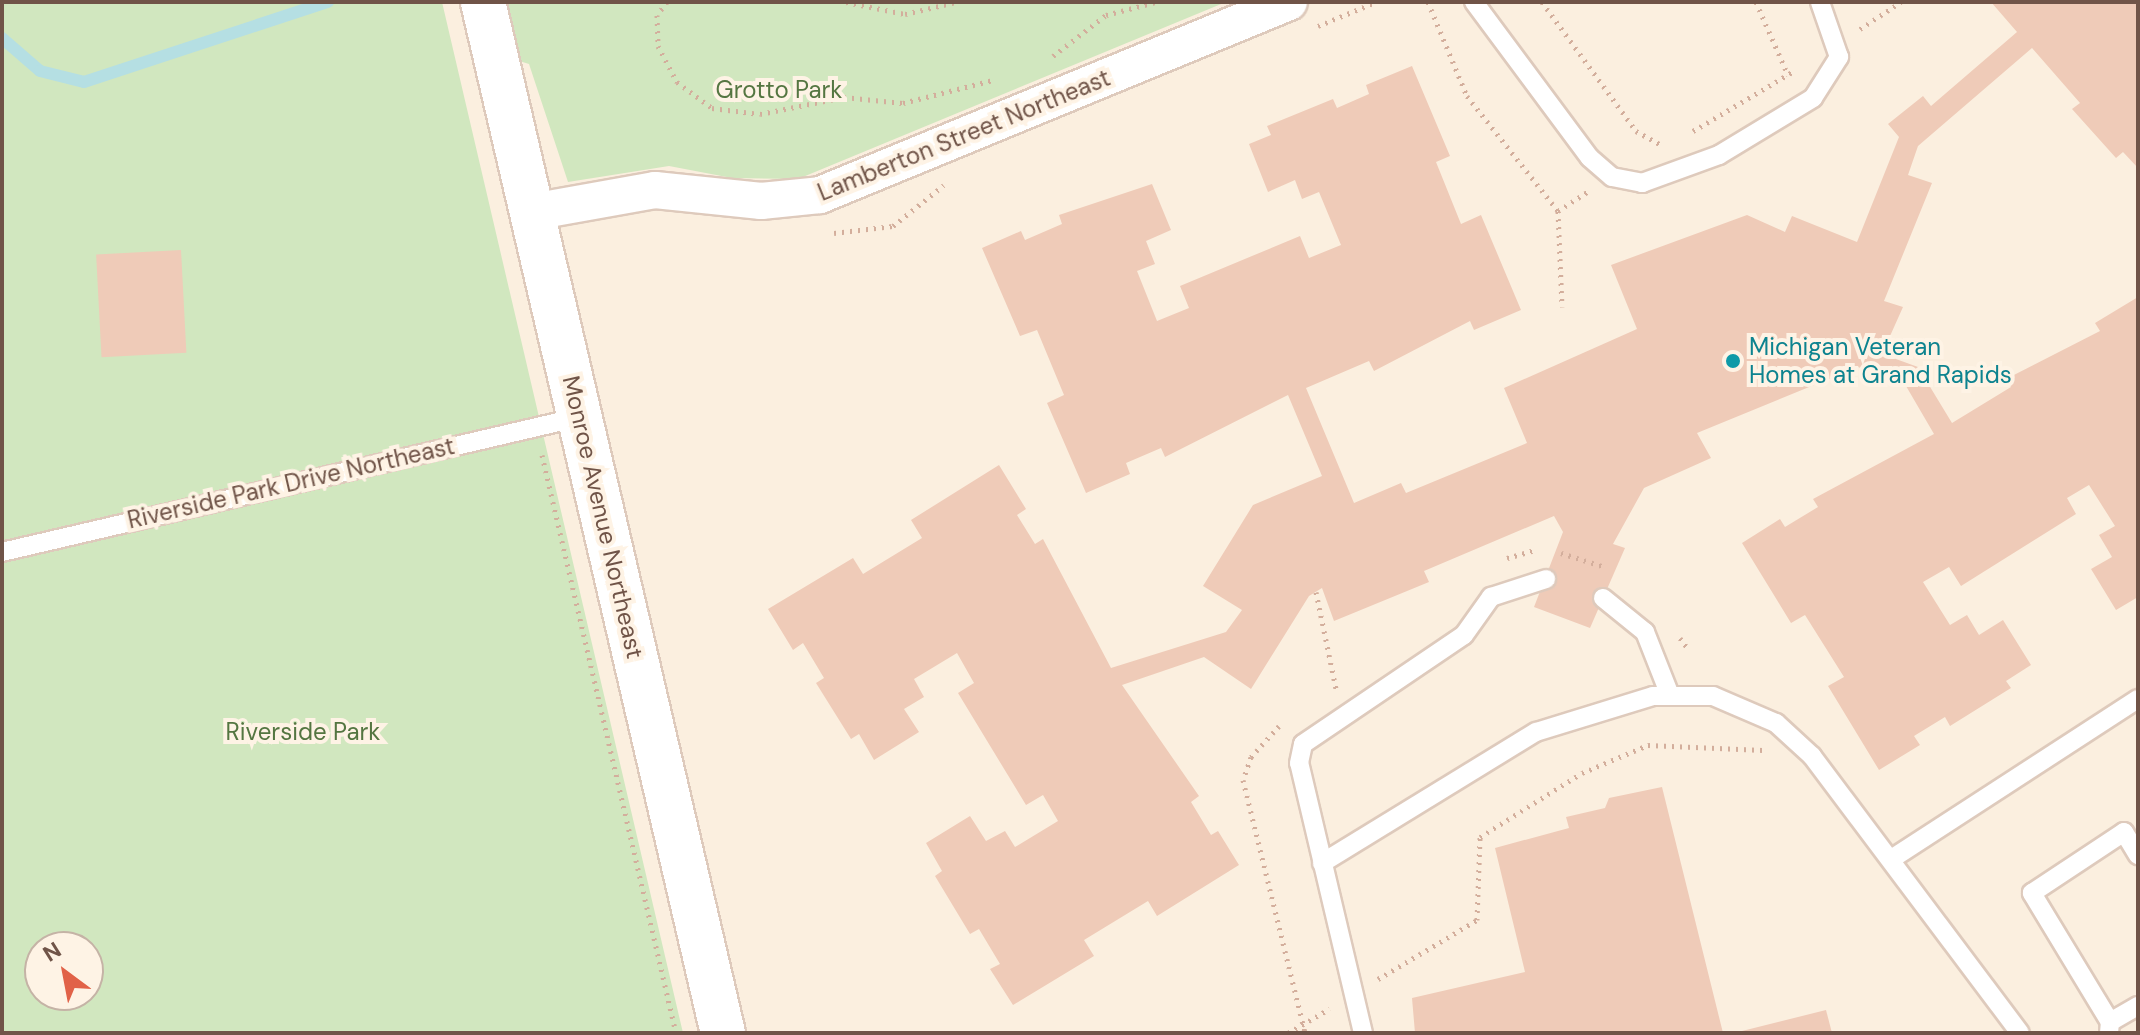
<!DOCTYPE html>
<html>
<head>
<meta charset="utf-8">
<style>
	body { margin:0 }
	#map { position:relative; width:2140px; height:1035px; overflow:hidden; background:#fbefdf; font-family:"DM Sans",sans-serif }
	div>[style] { position:absolute }
	.green>* { inset:0; background:#d1e7bf }
	.stream>* { height:12px; margin:-6px; padding:0 6px; transform-origin:6px; border-radius:6px; background:#b5dfe3 }
	.building>* { inset:0; background:#efcbb8; transform-origin:0 0 }
	.path>* { height:5px; margin-top:-2.5px; transform-origin:0; background:repeating-linear-gradient(90deg,#d3ae9c 0 2px,transparent 0 8px) }
	.roads { filter:drop-shadow(2px 0 #decabc) drop-shadow(-2px 0 #decabc) drop-shadow(0 2px #decabc) drop-shadow(0 -2px #decabc) }
	.lane>* { height:18px; margin:-9px; padding:0 9px; transform-origin:9px; border-radius:9px; background:#fff }
	.street>* { height:36px; margin:-18px; padding:0 18px; transform-origin:18px; border-radius:18px; background:#fff }
	.secondary>* { height:44px; margin:-22px; padding:0 22px; transform-origin:22px; border-radius:22px; background:#fff }
	.dots>* { width:22px; height:22px; translate:-50% -50%; box-sizing:border-box; border:4px solid #fef3e5; border-radius:50% }
	span { translate:-50% -50%; white-space:nowrap; text-align:center; line-height:1.15; -webkit-text-stroke:8px #fef3e5; paint-order:stroke }
	.park-label { font-size:24px; color:#547641 }
	.street-label { font-size:24px; color:#705448 }
	.culture-label { font-size:24px; color:#0d838f }
	.left { translate:0 -50%; text-align:left }
	.frame { position:absolute; inset:0; border:4px solid #705448; pointer-events:none }
	.north { position:absolute; left:24px; top:931px; width:80px; height:80px; box-sizing:border-box; background:#fef3e5; border:2px solid #c5b3a6; border-radius:50%; rotate:328deg; font-size:22px; font-weight:700; line-height:32px; text-align:center; color:#705448 }
	.north::after { content:''; display:block; margin:auto; width:28px; height:36px; background:#e16248; clip-path:polygon(50% 0,100% 100%,50% 72%,0 100%) }
</style>
</head>
<body>
<div id="map">
	<div class="green">
		<i style="clip-path:polygon(evenodd,2px 2px,442px 2px,683px 1033px,2px 1033px,2px 2px,40px 947px,88px 947px,88px 995px,40px 995px,40px 947px)"></i>
		<i style="clip-path:polygon(496px 2px,1226px 2px,798px 179px,732px 178px,669px 166px,568px 182px,529px 64px,513px 59px)"></i>
	</div>
	<div class="stream">
		<i style="left:2px;top:38px;width:50px;rotate:41deg"></i>
		<i style="left:40px;top:71px;width:45px;rotate:14deg"></i>
		<i style="left:84px;top:82px;width:257px;rotate:-18.2deg"></i>
	</div>
	<div class="building">
		<i style="clip-path:polygon(1991px 2px,2138px 2px,2138px 168px,2123px 152px,2116px 158px,2072px 109px,2080px 103px,2032px 48px,1918px 146px,1908px 175px,1932px 183px,1884px 301px,1903px 307px,1882px 354px,1918px 367px,1952px 423px,2011px 387px,2006px 379px,2100px 331px,2095px 323px,2138px 297px,2138px 597px,2116px 610px,2091px 569px,2112px 557px,2099px 535px,2115px 526px,2089px 485px,2067px 498px,2076px 514px,1961px 586px,1949px 567px,1923px 582px,1950px 625px,1967px 615px,1979px 635px,2003px 620px,2031px 665px,2006px 681px,2011px 688px,1950px 726px,1945px 717px,1914px 736px,1920px 745px,1879px 770px,1828px 686px,1844px 677px,1805px 615px,1791px 623px,1742px 543px,1780px 519px,1785px 527px,1818px 507px,1813px 499px,1934px 434px,1906px 386px,1858px 367px,1697px 433px,1711px 458px,1644px 488px,1613px 544px,1625px 548px,1590px 628px,1534px 607px,1563px 532px,1554px 516px,1424px 571px,1429px 582px,1334px 621px,1322px 588px,1309px 596px,1251px 689px,1204px 657px,1122px 685px,1199px 796px,1191px 802px,1211px 835px,1218px 831px,1239px 865px,1157px 916px,1148px 901px,1084px 940px,1094px 956px,1013px 1005px,990px 969px,1000px 964px,979px 929px,970px 934px,935px 876px,942px 871px,926px 843px,970px 816px,986px 841px,1005px 831px,1015px 847px,1058px 821px,1043px 795px,1026px 805px,958px 693px,974px 683px,957px 653px,914px 679px,924px 697px,904px 709px,919px 732px,874px 760px,859px 734px,851px 739px,816px 683px,824px 678px,803px 643px,793px 650px,768px 609px,853px 558px,863px 574px,922px 538px,911px 520px,999px 465px,1026px 509px,1017px 515px,1035px 544px,1043px 539px,1111px 668px,1226px 632px,1242px 610px,1203px 586px,1253px 505px,1322px 476px,1288px 395px,1165px 457px,1161px 448px,1126px 463px,1130px 474px,1086px 493px,1047px 403px,1064px 395px,1037px 330px,1020px 336px,982px 248px,1021px 231px,1025px 240px,1062px 224px,1059px 215px,1152px 184px,1171px 230px,1146px 241px,1155px 264px,1137px 271px,1157px 321px,1189px 308px,1180px 286px,1300px 236px,1309px 258px,1341px 245px,1319px 192px,1302px 199px,1295px 180px,1268px 192px,1249px 144px,1271px 135px,1267px 126px,1333px 99px,1337px 108px,1369px 94px,1366px 85px,1412px 66px,1450px 156px,1436px 162px,1461px 224px,1481px 215px,1521px 310px,1474px 330px,1470px 321px,1374px 371px,1369px 361px,1306px 388px,1354px 503px,1401px 483px,1406px 493px,1527px 443px,1504px 388px,1637px 329px,1611px 265px,1747px 215px,1785px 232px,1792px 216px,1857px 242px,1899px 137px,1888px 124px,1923px 96px,1931px 106px,2017px 32px)"></i>
		<i style="left:181px;top:250px;width:103px;height:85px;rotate:87deg"></i>
		<i style="clip-path:polygon(1662px 787px,1723px 1033px,1415px 1033px,1412px 998px,1525px 972px,1495px 848px,1569px 828px,1566px 817px,1605px 808px,1609px 798px)"></i>
		<i style="clip-path:polygon(1826px 1010px,1832px 1033px,1738px 1033px,1738px 1032px)"></i>
	</div>
	<div class="path">
		<i style="left:667px;top:2px;width:16px;rotate:128deg"></i>
		<i style="left:657px;top:15px;width:31px;rotate:88deg"></i>
		<i style="left:658px;top:46px;width:41px;rotate:62.2deg"></i>
		<i style="left:677px;top:82px;width:44px;rotate:36.6deg"></i>
		<i style="left:712px;top:108px;width:48px;rotate:7.1deg"></i>
		<i style="left:760px;top:114px;width:86px;rotate:-11.4deg"></i>
		<i style="left:844px;top:97px;width:59px;rotate:5.8deg"></i>
		<i style="left:903px;top:103px;width:93px;rotate:-14.3deg"></i>
		<i style="left:846px;top:2px;width:60px;rotate:11.5deg"></i>
		<i style="left:905px;top:14px;width:52px;rotate:-13.2deg"></i>
		<i style="left:1428px;top:2px;width:102px;rotate:67.5deg"></i>
		<i style="left:1467px;top:96px;width:147px;rotate:51.6deg"></i>
		<i style="left:1558px;top:211px;width:96px;rotate:87.6deg"></i>
		<i style="left:1542px;top:2px;width:160px;rotate:53.9deg"></i>
		<i style="left:1636px;top:131px;width:31px;rotate:29deg"></i>
		<i style="left:1756px;top:2px;width:80px;rotate:66.3deg"></i>
		<i style="left:1318px;top:26px;width:63px;rotate:-22.5deg"></i>
		<i style="left:1860px;top:29px;width:49px;rotate:-33.4deg"></i>
		<i style="left:1053px;top:56px;width:67px;rotate:-37.7deg"></i>
		<i style="left:1106px;top:15px;width:52px;rotate:-14.6deg"></i>
		<i style="left:1693px;top:131px;width:117px;rotate:-30.7deg"></i>
		<i style="left:1558px;top:211px;width:35px;rotate:-33deg"></i>
		<i style="left:834px;top:233px;width:59px;rotate:-6.8deg"></i>
		<i style="left:893px;top:226px;width:65px;rotate:-38.8deg"></i>
		<i style="left:542px;top:455px;width:593px;rotate:76.95deg"></i>
		<i style="left:1561px;top:553px;width:46px;rotate:17.7deg"></i>
		<i style="left:1507px;top:558px;width:29px;rotate:-16deg"></i>
		<i style="left:1316px;top:592px;width:99px;rotate:78.3deg"></i>
		<i style="left:1680px;top:638px;width:15px;rotate:53deg"></i>
		<i style="left:1279px;top:726px;width:42px;rotate:132.1deg"></i>
		<i style="left:1251px;top:757px;width:24px;rotate:109deg"></i>
		<i style="left:1243px;top:780px;width:260px;rotate:76.2deg"></i>
		<i style="left:1378px;top:979px;width:115px;rotate:-30.8deg"></i>
		<i style="left:1477px;top:920px;width:83px;rotate:-87.9deg"></i>
		<i style="left:1480px;top:837px;width:120px;rotate:-32.1deg"></i>
		<i style="left:1582px;top:773px;width:72px;rotate:-23deg"></i>
		<i style="left:1648px;top:745px;width:115px;rotate:2.5deg"></i>
		<i style="left:1288px;top:1033px;width:48px;rotate:-30.3deg"></i>
	</div>
	<div class="roads">
		<div class="lane">
			<i style="left:1474px;top:2px;width:194px;rotate:53.4deg"></i>
			<i style="left:1590px;top:158px;width:29px;rotate:41deg"></i>
			<i style="left:1612px;top:177px;width:31px;rotate:11deg"></i>
			<i style="left:1642px;top:183px;width:82px;rotate:-20deg"></i>
			<i style="left:1719px;top:155px;width:110px;rotate:-31.2deg"></i>
			<i style="left:1813px;top:98px;width:49px;rotate:-57.6deg"></i>
			<i style="left:1839px;top:57px;width:58px;rotate:-109.1deg"></i>
			<i style="left:2px;top:552px;width:594px;rotate:-13.15deg"></i>
			<i style="left:1603px;top:598px;width:54px;rotate:39deg"></i>
			<i style="left:1645px;top:632px;width:66px;rotate:68.5deg"></i>
			<i style="left:1893px;top:858px;width:292px;rotate:-33deg"></i>
			<i style="left:1322px;top:863px;width:251px;rotate:-31.5deg"></i>
			<i style="left:1536px;top:732px;width:122px;rotate:-17.1deg"></i>
			<i style="left:1653px;top:696px;width:60px"></i>
			<i style="left:1713px;top:696px;width:69px;rotate:23.2deg"></i>
			<i style="left:1776px;top:723px;width:49px;rotate:42.5deg"></i>
			<i style="left:1812px;top:756px;width:346px;rotate:53.1deg"></i>
			<i style="left:2110px;top:1022px;width:32px;rotate:-30deg"></i>
			<i style="left:1363px;top:1033px;width:277px;rotate:-103.3deg"></i>
			<i style="left:1299px;top:763px;width:19px;rotate:-78deg"></i>
			<i style="left:1303px;top:744px;width:194px;rotate:-34.1deg"></i>
			<i style="left:1464px;top:635px;width:47px;rotate:-54.6deg"></i>
			<i style="left:1491px;top:597px;width:58px;rotate:-18.1deg"></i>
			<i style="left:2109px;top:1033px;width:11px;rotate:-85deg"></i>
			<i style="left:2110px;top:1022px;width:151px;rotate:-121.2deg"></i>
			<i style="left:2032px;top:893px;width:110px;rotate:-33.5deg"></i>
			<i style="left:2124px;top:832px;width:27px;rotate:59deg"></i>
		</div>
		<div class="street">
			<i style="left:532px;top:212px;width:125px;rotate:-10.1deg"></i>
			<i style="left:655px;top:190px;width:107px;rotate:5.9deg"></i>
			<i style="left:761px;top:201px;width:59px;rotate:-5.8deg"></i>
			<i style="left:820px;top:195px;width:507px;rotate:-22.37deg"></i>
		</div>
		<div class="secondary">
			<i style="left:483px;top:2px;width:1059px;rotate:76.9deg"></i>
		</div>
	</div>
	<div class="dots">
		<i style="left:1733px;top:361px;background:#0f9aa8"></i>
	</div>
	<div class="park-label">
		<span style="left:779px;top:90px">Grotto Park</span>
		<span style="left:303px;top:732px">Riverside Park</span>
	</div>
	<div class="street-label">
		<span style="left:964px;top:135px;rotate:-22deg">Lamberton Street Northeast</span>
		<span style="left:291px;top:483px;rotate:-13deg">Riverside Park Drive Northeast</span>
		<span style="left:603px;top:517px;rotate:77deg">Monroe Avenue Northeast</span>
	</div>
	<div class="culture-label">
		<span class="left" style="left:1749px;top:361px">Michigan Veteran<br>Homes at Grand Rapids</span>
	</div>
	<div class="frame"></div>
	<div class="north">N</div>
</div>
</body>
</html>
